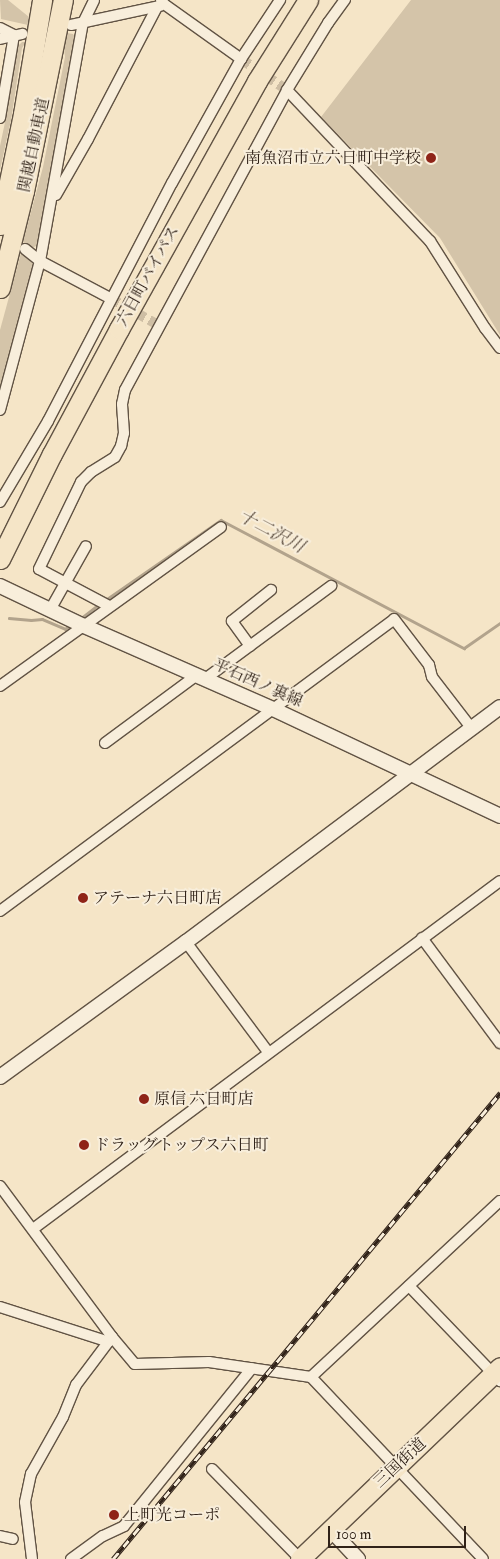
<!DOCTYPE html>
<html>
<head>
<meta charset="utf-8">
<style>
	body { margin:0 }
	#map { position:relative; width:500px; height:1559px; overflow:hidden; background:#f5e5c7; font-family:"IM FELL Double Pica","Noto Serif JP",serif }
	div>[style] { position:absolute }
	.green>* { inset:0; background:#d4c4a9 }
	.stream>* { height:2.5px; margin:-1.25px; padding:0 1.25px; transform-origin:1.25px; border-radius:1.25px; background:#b2a38c }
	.street-tunnel>* { height:10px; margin-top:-5px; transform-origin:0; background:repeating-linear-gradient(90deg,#cebea4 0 10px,transparent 0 15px) }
	.roads { filter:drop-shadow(1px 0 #615344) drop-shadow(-1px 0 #615344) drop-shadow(0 1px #615344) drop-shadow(0 -1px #615344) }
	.street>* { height:10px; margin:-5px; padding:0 5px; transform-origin:5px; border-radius:5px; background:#f8eedb }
	.secondary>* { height:14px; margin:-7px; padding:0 7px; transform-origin:7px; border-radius:7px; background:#f8eedb }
	.highway>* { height:19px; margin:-9.5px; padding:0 9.5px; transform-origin:9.5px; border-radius:9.5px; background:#f5e5c7 }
	.rail>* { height:4.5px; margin-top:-2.25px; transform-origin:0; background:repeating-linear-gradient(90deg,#f8eedb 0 8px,#302218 0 16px); box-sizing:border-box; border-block:1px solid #302218 }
	.dots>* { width:14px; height:14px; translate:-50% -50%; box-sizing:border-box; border:2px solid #f8eedb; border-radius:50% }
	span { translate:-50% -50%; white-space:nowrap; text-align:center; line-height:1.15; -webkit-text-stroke:4px #f8eedb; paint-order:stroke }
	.street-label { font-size:16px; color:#302218 }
	.poi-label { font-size:16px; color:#302218 }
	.right { translate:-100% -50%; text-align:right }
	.left { translate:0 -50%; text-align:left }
	.water-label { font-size:18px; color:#5e4f41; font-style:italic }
	.scale { position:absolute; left:328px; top:1526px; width:138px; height:22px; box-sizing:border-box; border:2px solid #302218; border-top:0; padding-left:6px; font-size:15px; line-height:18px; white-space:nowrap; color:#302218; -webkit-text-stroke:4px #f8eedb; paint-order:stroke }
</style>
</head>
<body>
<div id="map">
	<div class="green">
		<i style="clip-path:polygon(0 0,8px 0,29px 17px,28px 25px,1px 19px)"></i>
		<i style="clip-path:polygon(411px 0,500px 0,500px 335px,440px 238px,321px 117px)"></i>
		<i style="clip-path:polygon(67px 33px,73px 34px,77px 41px,40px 244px,32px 248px,23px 242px,43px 167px,65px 57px,64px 47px)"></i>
		<i style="clip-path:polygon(22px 42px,26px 42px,22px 48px,11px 120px,0 170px,0 146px,8px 108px,12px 71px,17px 47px)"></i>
		<i style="clip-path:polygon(21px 253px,34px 265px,4px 383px,0 385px,0 330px)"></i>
	</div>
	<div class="stream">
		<i style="left:104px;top:601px;width:142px;rotate:-34.7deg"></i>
		<i style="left:221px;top:520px;width:275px;rotate:27.8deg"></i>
		<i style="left:464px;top:648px;width:44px;rotate:-34.8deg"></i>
		<i style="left:9px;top:618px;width:22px;rotate:5deg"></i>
		<i style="left:31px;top:620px;width:11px;rotate:-5deg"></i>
		<i style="left:42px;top:619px;width:25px;rotate:23deg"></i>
		<i style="left:65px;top:629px;width:7px;rotate:-34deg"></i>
		<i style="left:80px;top:619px;width:24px;rotate:-38deg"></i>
	</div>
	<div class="street-tunnel">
		<i style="left:241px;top:59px;width:55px;rotate:34deg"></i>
		<i style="left:110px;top:298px;width:57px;rotate:29.2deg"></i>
	</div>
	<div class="roads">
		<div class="street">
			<i style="left:161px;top:0;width:5px;rotate:53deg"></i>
			<i style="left:164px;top:4px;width:95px;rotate:35.5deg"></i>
			<i style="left:71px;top:25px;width:91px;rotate:-12.1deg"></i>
			<i style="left:0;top:28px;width:16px;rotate:27deg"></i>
			<i style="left:0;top:39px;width:23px;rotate:-13deg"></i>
			<i style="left:287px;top:90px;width:208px;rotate:46.6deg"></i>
			<i style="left:430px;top:241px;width:103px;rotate:57.7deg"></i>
			<i style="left:485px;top:328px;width:25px;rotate:53deg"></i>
			<i style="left:0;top:118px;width:84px;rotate:-80.4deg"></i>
			<i style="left:56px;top:195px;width:64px;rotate:-60.3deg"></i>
			<i style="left:88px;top:139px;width:149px;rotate:-62.4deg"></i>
			<i style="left:25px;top:249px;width:19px;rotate:39deg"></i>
			<i style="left:40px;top:261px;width:79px;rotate:27.9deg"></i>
			<i style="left:0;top:410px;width:154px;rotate:-75deg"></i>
			<i style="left:40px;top:261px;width:242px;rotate:-79.8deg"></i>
			<i style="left:83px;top:23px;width:25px;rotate:-64deg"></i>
			<i style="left:0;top:502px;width:94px;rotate:-59.3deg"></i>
			<i style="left:48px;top:421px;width:268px;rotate:-62.5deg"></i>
			<i style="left:172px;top:183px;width:142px;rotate:-60.9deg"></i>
			<i style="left:241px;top:59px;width:71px;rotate:-56.5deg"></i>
			<i style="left:109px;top:606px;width:79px;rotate:-152.1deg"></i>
			<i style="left:39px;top:569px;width:97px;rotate:-64.2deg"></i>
			<i style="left:81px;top:482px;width:14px;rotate:-45deg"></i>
			<i style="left:91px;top:472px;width:28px;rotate:-32deg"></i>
			<i style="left:115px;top:457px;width:13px;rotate:-61deg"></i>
			<i style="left:121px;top:446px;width:13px;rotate:-77deg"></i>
			<i style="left:124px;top:433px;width:29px;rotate:-94deg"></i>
			<i style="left:122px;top:404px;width:14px;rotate:-78deg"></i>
			<i style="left:125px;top:390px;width:341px;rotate:-61.6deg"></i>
			<i style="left:287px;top:90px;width:79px;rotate:-58.5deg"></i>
			<i style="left:328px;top:23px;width:29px;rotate:-54deg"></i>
			<i style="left:50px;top:610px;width:73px;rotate:-60.6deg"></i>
			<i style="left:250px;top:646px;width:31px;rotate:-126deg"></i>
			<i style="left:232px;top:621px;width:50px;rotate:-38.5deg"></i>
			<i style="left:205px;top:679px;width:157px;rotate:-36.4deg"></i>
			<i style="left:0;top:686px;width:272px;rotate:-35.7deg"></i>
			<i style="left:105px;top:743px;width:114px;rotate:-36.5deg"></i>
			<i style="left:0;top:911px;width:490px;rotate:-36.5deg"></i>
			<i style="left:394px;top:619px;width:58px;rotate:52.7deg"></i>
			<i style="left:429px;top:665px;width:12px;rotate:76deg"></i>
			<i style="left:432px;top:677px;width:66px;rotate:52.4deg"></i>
			<i style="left:422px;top:938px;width:131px;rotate:53.4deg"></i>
			<i style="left:186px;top:942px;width:137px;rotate:53.3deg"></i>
			<i style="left:0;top:1186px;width:188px;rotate:53.4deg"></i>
			<i style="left:112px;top:1337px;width:35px;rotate:50deg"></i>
			<i style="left:135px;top:1364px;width:74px;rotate:-1.5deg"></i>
			<i style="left:209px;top:1362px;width:103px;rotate:8.4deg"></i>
			<i style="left:311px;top:1377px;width:250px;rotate:46.6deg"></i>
			<i style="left:33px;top:1229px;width:582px;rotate:-36.69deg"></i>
			<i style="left:409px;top:1286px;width:132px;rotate:46.2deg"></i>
			<i style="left:0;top:1307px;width:114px;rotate:17.8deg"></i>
			<i style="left:311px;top:1377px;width:258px;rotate:-43deg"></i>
			<i style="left:212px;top:1469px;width:126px;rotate:45.6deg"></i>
			<i style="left:0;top:1536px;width:13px;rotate:13deg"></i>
			<i style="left:32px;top:1559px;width:57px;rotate:-97deg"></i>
			<i style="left:25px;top:1502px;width:29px;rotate:-78deg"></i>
			<i style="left:31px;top:1474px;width:65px;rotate:-60.7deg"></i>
			<i style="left:63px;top:1417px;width:35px;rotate:-68deg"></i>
			<i style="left:76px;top:1385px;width:60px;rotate:-53.1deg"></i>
			<i style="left:71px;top:1559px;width:39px;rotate:-36deg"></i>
			<i style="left:103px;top:1536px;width:23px;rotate:-25deg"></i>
			<i style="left:124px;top:1526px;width:203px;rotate:-51deg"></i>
		</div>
		<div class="secondary">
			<i style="left:0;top:586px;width:93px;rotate:25.5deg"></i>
			<i style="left:84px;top:626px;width:206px;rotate:23.7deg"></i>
			<i style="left:273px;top:709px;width:251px;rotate:25.2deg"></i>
			<i style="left:0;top:1077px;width:230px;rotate:-36deg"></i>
			<i style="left:186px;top:942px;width:392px;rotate:-36.8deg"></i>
			<i style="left:330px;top:1529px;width:41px;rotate:47deg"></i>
		</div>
		<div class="highway">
			<i style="left:0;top:225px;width:113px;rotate:-78.3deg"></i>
			<i style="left:23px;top:114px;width:116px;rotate:-80.5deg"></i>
			<i style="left:0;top:288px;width:100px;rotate:-76.1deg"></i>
			<i style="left:24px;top:191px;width:195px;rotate:-78.5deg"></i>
			<i style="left:0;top:559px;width:117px;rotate:-63.7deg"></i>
			<i style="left:52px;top:454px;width:142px;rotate:-61.8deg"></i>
			<i style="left:119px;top:329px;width:284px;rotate:-60.9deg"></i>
			<i style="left:257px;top:81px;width:96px;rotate:-57.8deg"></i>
			<i style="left:300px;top:1559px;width:277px;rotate:-43.8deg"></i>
		</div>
	</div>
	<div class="rail">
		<i style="left:113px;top:1559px;width:606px;rotate:-50.29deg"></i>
	</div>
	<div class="dots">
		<i style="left:431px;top:158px;background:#8f2418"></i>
		<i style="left:83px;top:898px;background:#8f2418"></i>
		<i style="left:144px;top:1099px;background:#8f2418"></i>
		<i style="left:84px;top:1145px;background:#8f2418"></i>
		<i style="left:114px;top:1515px;background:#8f2418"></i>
	</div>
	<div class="street-label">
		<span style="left:34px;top:145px;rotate:-78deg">関越自動車道</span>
		<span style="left:148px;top:276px;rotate:-61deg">六日町バイパス</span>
		<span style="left:258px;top:683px;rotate:24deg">平石西ノ裏線</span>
		<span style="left:400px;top:1463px;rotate:-43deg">三国街道</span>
	</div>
	<div class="poi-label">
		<span class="right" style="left:421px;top:158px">南魚沼市立六日町中学校</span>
		<span class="left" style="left:93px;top:898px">アテーナ六日町店</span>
		<span class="left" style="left:154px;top:1099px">原信 六日町店</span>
		<span class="left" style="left:94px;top:1145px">ドラッグトップス六日町</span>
		<span class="left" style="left:124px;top:1515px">上町光コーポ</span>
	</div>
	<div class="water-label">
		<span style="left:271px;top:532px;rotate:28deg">十二沢川</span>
	</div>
	<div class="scale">100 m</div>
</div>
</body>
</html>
